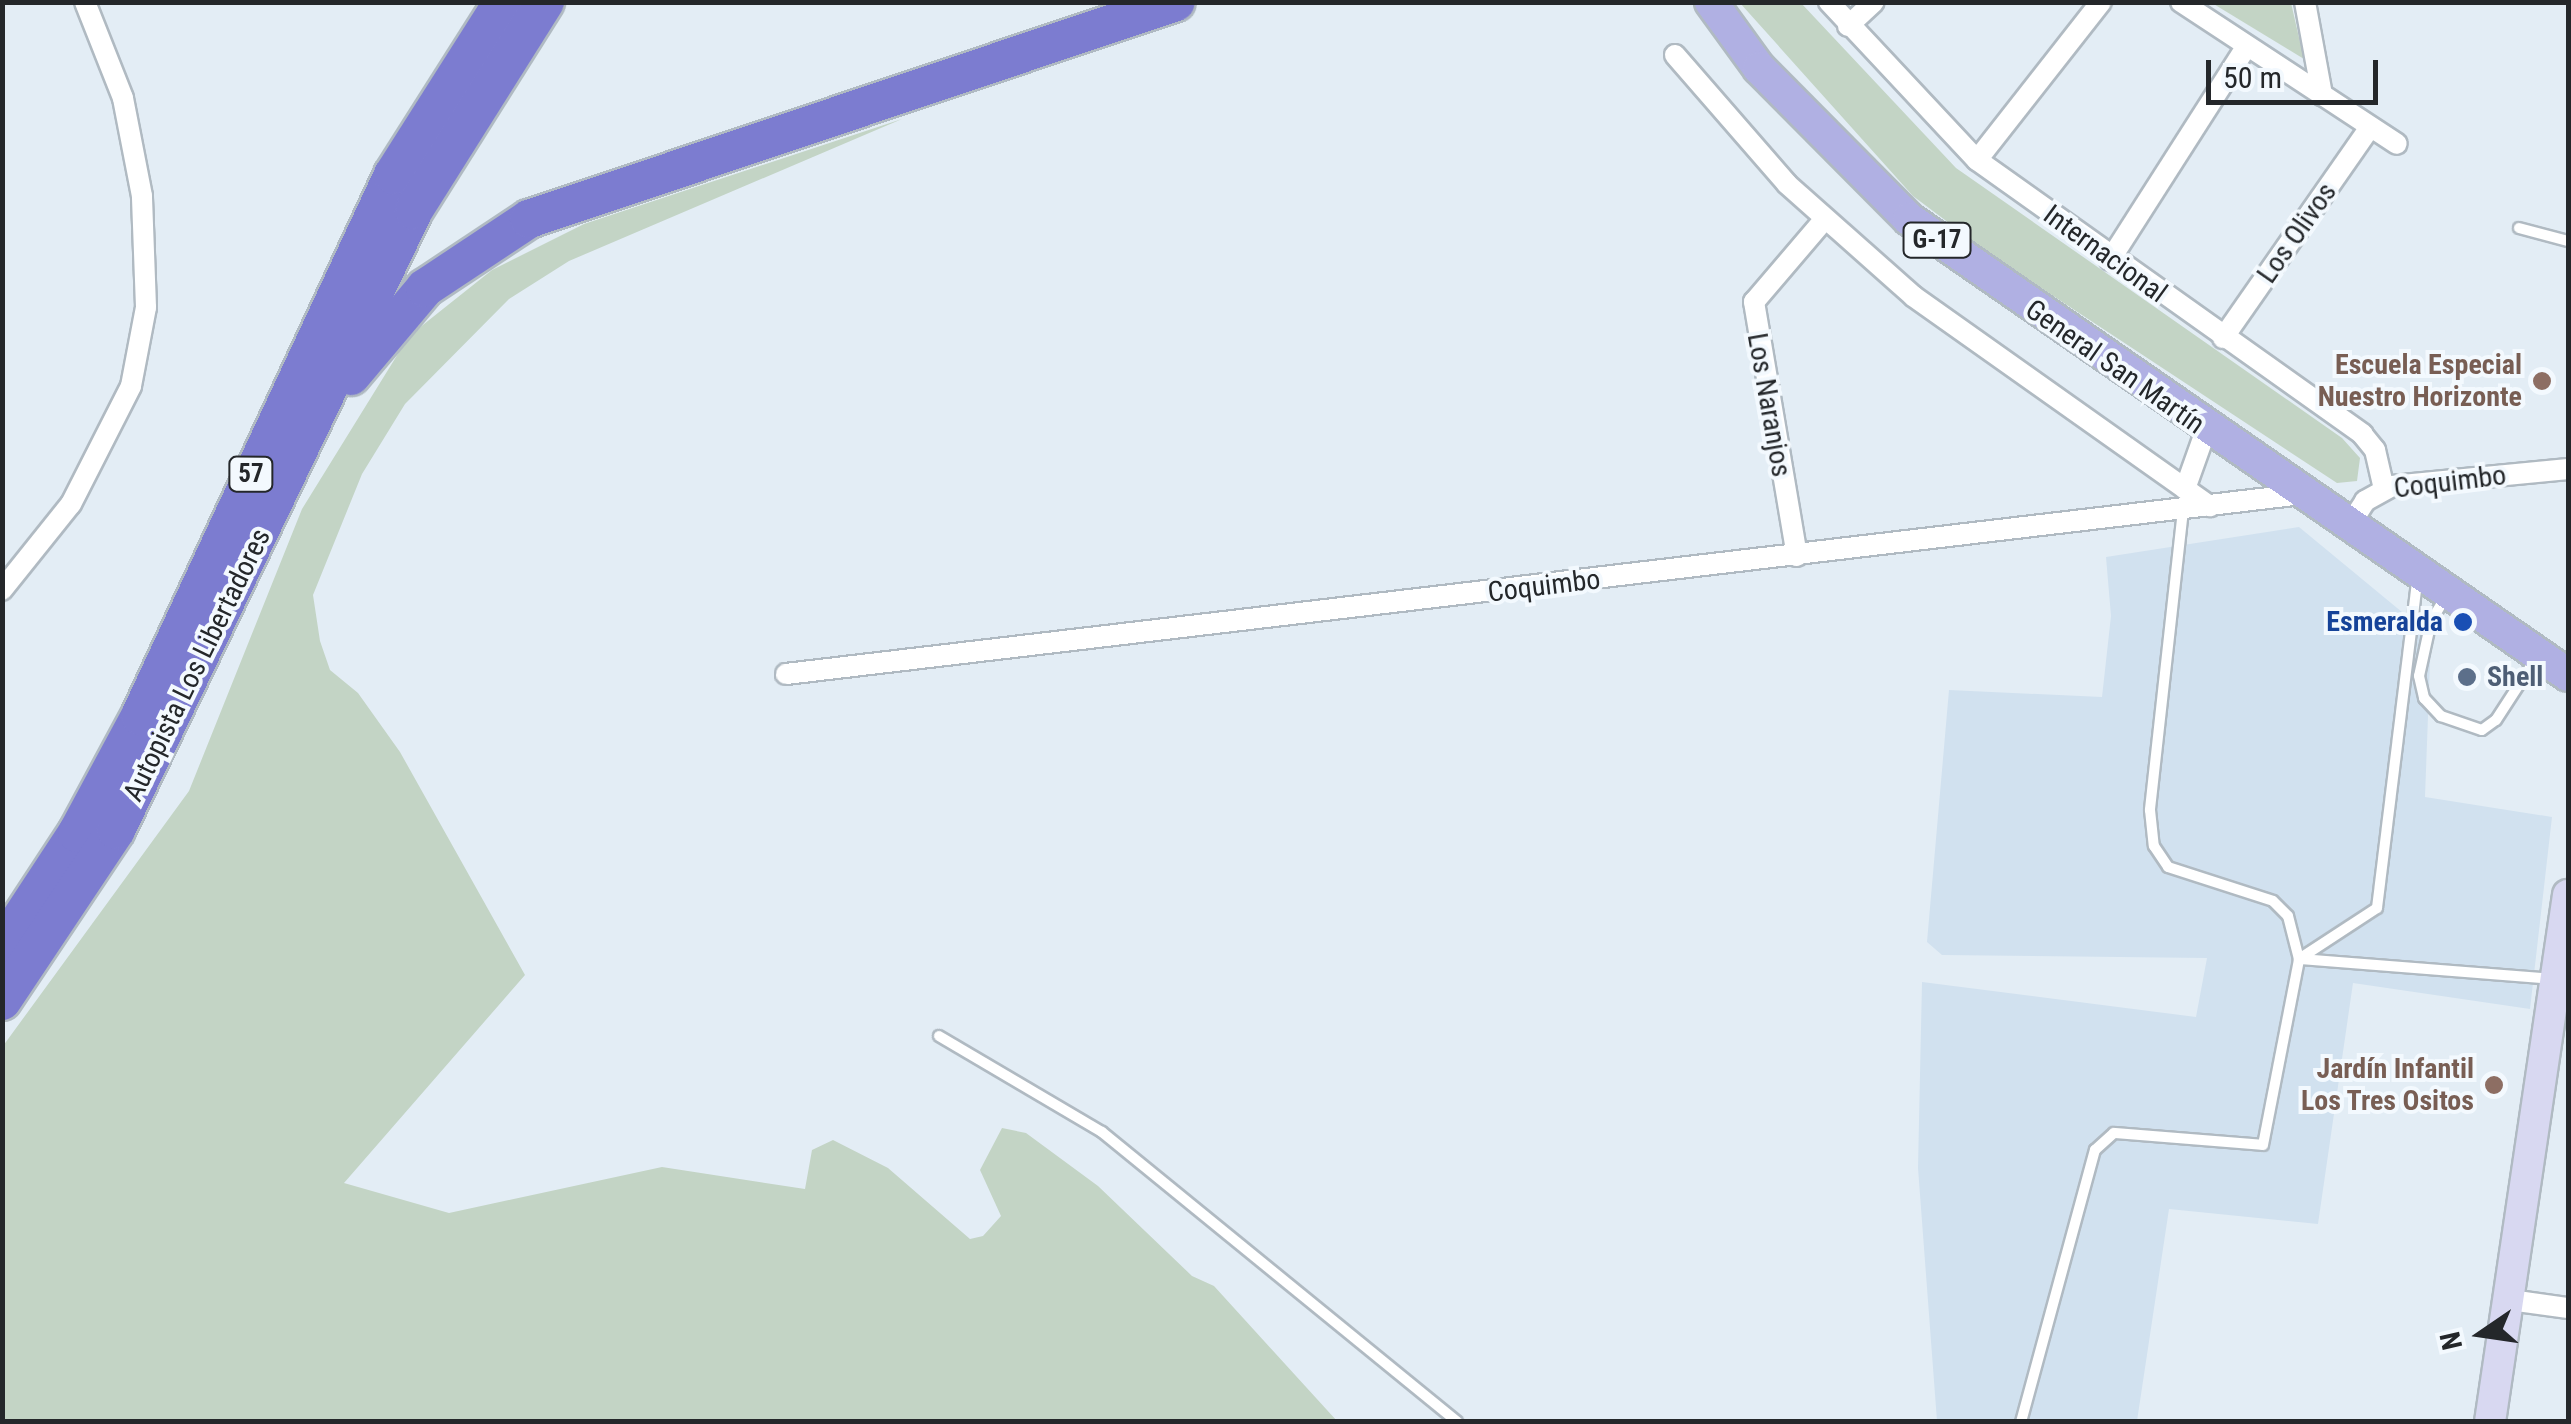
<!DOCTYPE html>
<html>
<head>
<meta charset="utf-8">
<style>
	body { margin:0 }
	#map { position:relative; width:2571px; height:1424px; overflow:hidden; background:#e3edf5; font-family:"Roboto Condensed",sans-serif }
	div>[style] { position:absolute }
	.built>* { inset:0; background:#d1e1ef }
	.green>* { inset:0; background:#c3d4c5 }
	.roads { filter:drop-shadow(2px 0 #b0bac2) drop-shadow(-2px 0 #b0bac2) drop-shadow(0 2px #b0bac2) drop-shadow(0 -2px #b0bac2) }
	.lane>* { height:10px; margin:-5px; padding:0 5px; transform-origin:5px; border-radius:5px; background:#fff }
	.street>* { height:20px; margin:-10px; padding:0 10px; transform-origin:10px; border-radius:10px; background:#fff }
	.secondary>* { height:30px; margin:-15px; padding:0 15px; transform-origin:15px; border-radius:15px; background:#d8d8f1 }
	.primary>* { height:32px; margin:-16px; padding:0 16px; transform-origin:16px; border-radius:16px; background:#b0b0e3 }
	.highway>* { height:38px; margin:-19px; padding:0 19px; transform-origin:19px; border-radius:19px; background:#7c7cd0 }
	.dots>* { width:28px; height:28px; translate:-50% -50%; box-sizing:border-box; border:5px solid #f3f9fe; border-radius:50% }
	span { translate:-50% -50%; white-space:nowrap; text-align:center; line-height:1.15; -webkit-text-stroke:8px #f3f9fe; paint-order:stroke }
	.shield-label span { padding:2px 8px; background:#f3f9fe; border:2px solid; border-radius:8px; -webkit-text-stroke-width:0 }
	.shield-label { font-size:25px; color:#24272a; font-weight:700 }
	.street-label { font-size:28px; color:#24272a }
	.education-label { font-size:28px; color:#785e54; font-weight:700 }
	.right { translate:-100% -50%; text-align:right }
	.transit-label { font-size:28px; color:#164399; font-weight:700 }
	.service-label { font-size:28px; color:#4e5e75; font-weight:700 }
	.left { translate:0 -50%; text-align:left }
	.frame { position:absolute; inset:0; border:5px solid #24272a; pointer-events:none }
	.north { position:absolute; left:2431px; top:1284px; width:100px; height:100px; -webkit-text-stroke:8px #f3f9fe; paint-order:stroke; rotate:257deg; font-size:28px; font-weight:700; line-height:40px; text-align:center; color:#24272a }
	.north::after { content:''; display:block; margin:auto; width:35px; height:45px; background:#24272a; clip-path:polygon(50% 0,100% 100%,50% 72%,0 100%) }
	.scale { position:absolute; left:2206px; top:60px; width:172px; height:45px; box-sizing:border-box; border:5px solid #24272a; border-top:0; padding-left:12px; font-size:30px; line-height:35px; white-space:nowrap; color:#24272a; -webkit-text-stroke:8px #f3f9fe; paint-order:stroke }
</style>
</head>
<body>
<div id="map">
	<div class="built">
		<i style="clip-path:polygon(2299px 527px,2431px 636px,2425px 797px,2552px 817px,2530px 1009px,2353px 983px,2318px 1224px,2169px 1209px,2137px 1421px,1937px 1421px,1918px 1168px,1922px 982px,2196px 1017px,2207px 958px,1942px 955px,1927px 942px,1949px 690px,2102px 697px,2111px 616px,2106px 557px)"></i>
	</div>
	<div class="green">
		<i style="clip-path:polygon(1740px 3px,1801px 3px,1956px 168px,2342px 438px,2360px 458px,2357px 481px,2337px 483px,1997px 259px,1913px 196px)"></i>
		<i style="clip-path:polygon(2212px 3px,2291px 3px,2304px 59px)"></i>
		<i style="clip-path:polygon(902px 119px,569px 261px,509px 299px,405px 404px,362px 474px,313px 595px,320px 641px,330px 670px,358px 693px,400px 752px,525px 975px,344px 1183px,449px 1213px,662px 1167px,805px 1189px,812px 1150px,833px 1140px,888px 1168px,970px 1239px,983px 1236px,1001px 1216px,980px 1170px,1002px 1128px,1026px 1133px,1098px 1186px,1192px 1276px,1214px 1286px,1337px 1421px,3px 1421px,3px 1046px,189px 791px,302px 509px,409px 336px,492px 270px,584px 224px)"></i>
	</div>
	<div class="roads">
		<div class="lane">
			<i style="left:2519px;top:228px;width:51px;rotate:14.9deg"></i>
			<i style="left:2183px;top:510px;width:302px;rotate:96.3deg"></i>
			<i style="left:2150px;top:810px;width:36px;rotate:84deg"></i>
			<i style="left:2154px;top:846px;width:25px;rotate:56deg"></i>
			<i style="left:2168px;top:867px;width:110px;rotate:17.9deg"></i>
			<i style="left:2273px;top:901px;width:21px;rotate:45deg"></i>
			<i style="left:2288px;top:916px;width:44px;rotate:75.7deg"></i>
			<i style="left:2299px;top:959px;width:254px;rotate:4.5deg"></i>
			<i style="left:2445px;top:598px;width:27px;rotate:121deg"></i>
			<i style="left:2431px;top:621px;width:56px;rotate:102.3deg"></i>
			<i style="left:2419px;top:676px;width:23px;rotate:77deg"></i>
			<i style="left:2424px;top:698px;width:25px;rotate:47deg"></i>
			<i style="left:2441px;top:716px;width:43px;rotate:18.9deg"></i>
			<i style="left:2482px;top:730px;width:17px;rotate:-36deg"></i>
			<i style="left:2496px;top:720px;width:72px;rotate:-57deg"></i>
			<i style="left:939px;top:1036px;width:189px;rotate:30.5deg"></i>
			<i style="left:1102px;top:1132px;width:458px;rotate:39.2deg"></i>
			<i style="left:2021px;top:1422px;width:282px;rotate:-74.8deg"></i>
			<i style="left:2095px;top:1150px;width:25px;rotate:-42deg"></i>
			<i style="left:2114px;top:1133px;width:149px;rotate:4.6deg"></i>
			<i style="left:2263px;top:1145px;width:189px;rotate:-79deg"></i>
			<i style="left:2299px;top:959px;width:93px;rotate:-33.2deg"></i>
			<i style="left:2377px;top:908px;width:330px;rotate:-83deg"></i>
		</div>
		<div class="street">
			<i style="left:1829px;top:2px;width:216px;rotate:46.9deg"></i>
			<i style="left:1977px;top:160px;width:473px;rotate:35.4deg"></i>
			<i style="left:2362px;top:434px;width:21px;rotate:51deg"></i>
			<i style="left:2375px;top:450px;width:39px;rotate:77deg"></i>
			<i style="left:2181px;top:2px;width:258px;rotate:33.3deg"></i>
			<i style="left:2305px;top:2px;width:95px;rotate:79.6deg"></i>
			<i style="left:1848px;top:26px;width:35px;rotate:-43deg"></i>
			<i style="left:1675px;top:55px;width:171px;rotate:49deg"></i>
			<i style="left:1787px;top:184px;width:169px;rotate:41.6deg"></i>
			<i style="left:1913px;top:296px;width:364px;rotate:35.3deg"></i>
			<i style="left:1977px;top:160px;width:201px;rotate:-51.9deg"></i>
			<i style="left:2110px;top:260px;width:253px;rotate:-57.4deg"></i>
			<i style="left:2223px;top:338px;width:257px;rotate:-55.1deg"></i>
			<i style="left:2185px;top:489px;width:63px;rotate:-70.4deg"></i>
			<i style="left:2349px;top:526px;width:30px;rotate:-57deg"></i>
			<i style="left:2365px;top:501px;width:31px;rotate:-29deg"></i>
			<i style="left:2392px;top:486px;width:177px;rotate:-5.5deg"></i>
			<i style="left:1797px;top:556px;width:258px;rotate:-99.6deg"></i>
			<i style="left:1754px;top:302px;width:109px;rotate:-49.5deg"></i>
			<i style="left:2px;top:590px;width:110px;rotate:-51.3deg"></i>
			<i style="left:71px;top:504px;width:132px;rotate:-63deg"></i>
			<i style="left:131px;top:386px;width:80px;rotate:-79.2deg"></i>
			<i style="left:146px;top:307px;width:111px;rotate:-92.1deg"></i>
			<i style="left:142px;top:196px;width:100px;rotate:-101deg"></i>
			<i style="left:123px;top:98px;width:103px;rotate:-111.6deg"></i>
			<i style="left:786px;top:674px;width:1527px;rotate:-6.77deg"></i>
			<i style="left:2510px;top:1300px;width:59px;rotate:7.9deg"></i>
		</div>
		<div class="secondary">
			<i style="left:2490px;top:1422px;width:533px;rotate:-81.58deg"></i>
		</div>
		<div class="primary">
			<i style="left:1711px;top:2px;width:82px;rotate:54deg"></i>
			<i style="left:1759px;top:68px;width:213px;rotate:45.2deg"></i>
			<i style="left:1909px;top:219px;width:801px;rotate:34.68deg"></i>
		</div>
		<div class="highway">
			<i style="left:351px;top:376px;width:115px;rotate:-49.9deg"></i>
			<i style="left:425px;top:288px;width:125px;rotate:-33.6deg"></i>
			<i style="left:529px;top:219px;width:682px;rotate:-18.54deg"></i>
			<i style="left:2px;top:947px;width:136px;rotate:-56.7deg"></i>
			<i style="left:77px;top:833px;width:133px;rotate:-61.7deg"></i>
			<i style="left:140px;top:716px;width:597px;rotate:-64.94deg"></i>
			<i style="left:393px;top:175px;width:205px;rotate:-57.6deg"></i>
			<i style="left:2px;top:1001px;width:206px;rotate:-56.3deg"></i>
			<i style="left:116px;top:830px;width:688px;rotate:-64.33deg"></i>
			<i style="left:414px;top:210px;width:246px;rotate:-57.8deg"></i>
		</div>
	</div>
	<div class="dots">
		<i style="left:2542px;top:381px;background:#8d6e63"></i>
		<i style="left:2463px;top:622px;background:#1a4fb4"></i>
		<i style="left:2467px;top:677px;background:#5c6f8a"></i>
		<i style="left:2494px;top:1085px;background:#8d6e63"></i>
	</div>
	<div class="shield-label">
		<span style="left:1937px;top:240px">G-17</span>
		<span style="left:251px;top:474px">57</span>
	</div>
	<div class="street-label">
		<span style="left:2297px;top:233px;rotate:-55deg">Los Olivos</span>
		<span style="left:2105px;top:254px;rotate:36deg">Internacional</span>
		<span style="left:2115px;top:367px;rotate:35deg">General San Martín</span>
		<span style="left:1769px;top:405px;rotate:80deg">Los Naranjos</span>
		<span style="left:2450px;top:482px;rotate:-7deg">Coquimbo</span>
		<span style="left:1544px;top:586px;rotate:-7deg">Coquimbo</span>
		<span style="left:197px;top:665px;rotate:-64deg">Autopista Los Libertadores</span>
	</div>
	<div class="education-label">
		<span class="right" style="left:2522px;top:381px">Escuela Especial<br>Nuestro Horizonte</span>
		<span class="right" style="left:2474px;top:1085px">Jardín Infantil<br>Los Tres Ositos</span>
	</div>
	<div class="transit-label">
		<span class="right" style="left:2443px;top:622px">Esmeralda</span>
	</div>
	<div class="service-label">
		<span class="left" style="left:2487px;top:677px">Shell</span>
	</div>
	<div class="frame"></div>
	<div class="north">N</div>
	<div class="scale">50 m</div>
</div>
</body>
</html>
